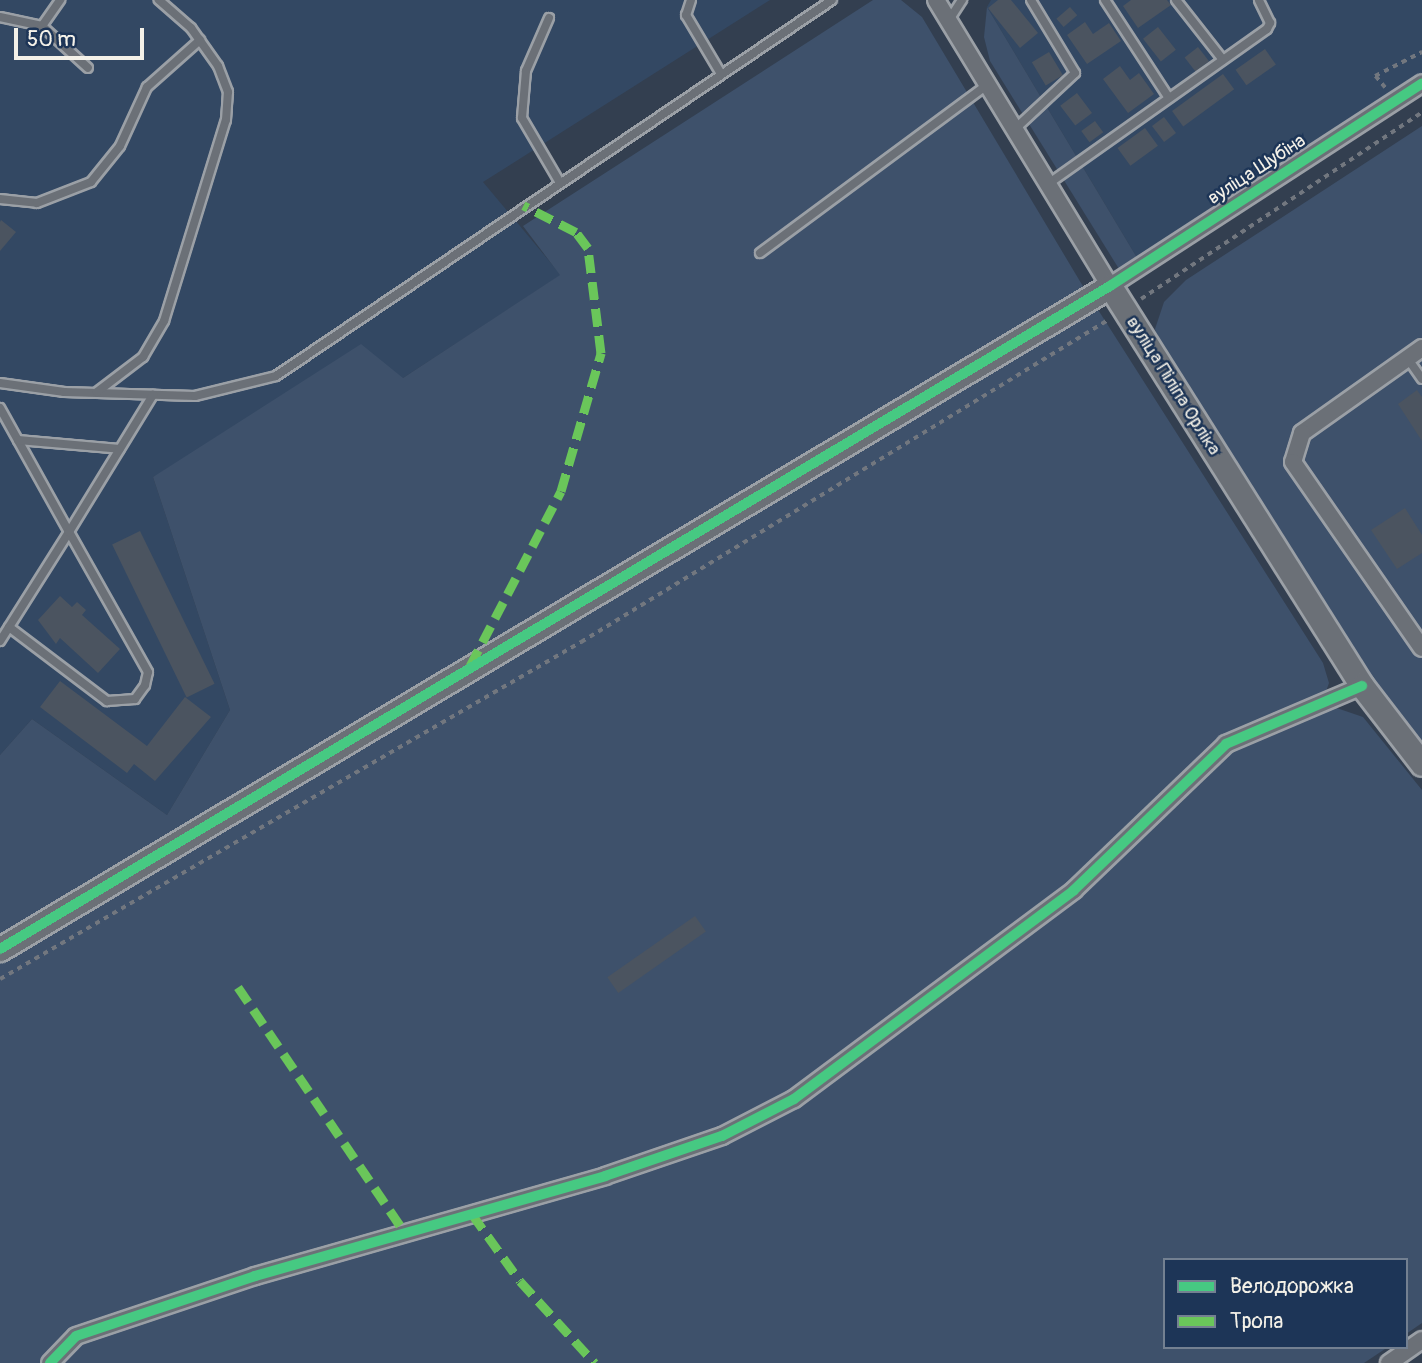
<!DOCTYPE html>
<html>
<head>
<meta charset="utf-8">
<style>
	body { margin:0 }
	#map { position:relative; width:1422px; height:1363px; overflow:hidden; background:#333f50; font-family:Pangolin,sans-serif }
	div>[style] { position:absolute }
	.built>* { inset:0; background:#334863 }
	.green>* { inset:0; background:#3e516b }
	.building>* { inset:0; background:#4b5460; transform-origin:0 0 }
	.path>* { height:3.5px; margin-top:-1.75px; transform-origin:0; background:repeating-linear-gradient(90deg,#72777f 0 5px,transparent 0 10px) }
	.roads { filter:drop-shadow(2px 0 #9ba0a6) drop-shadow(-2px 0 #9ba0a6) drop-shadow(0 2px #9ba0a6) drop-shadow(0 -2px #9ba0a6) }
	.lane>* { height:8px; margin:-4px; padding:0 4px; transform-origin:4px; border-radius:4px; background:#6b7077 }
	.street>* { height:16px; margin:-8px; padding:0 8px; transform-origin:8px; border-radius:8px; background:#6b7077 }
	.secondary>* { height:23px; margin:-11.5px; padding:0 11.5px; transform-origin:11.5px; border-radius:11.5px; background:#6b7077 }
	.quiet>* { height:9px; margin-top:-4.5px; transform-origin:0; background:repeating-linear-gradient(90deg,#6ac65a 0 18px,transparent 0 27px) }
	.cycleway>* { height:10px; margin:-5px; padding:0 5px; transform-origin:5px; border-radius:5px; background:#46c982 }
	span { translate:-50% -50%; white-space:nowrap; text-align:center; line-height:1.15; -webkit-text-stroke:5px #1d3557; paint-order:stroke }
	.street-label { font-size:19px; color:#f4f1e8 }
	.legend { position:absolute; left:1163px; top:1258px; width:245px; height:91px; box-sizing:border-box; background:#1d3557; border:2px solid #738091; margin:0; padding:9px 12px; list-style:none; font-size:21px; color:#f4f1e8 }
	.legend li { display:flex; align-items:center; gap:14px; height:35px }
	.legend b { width:35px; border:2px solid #738091 }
	.scale { position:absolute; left:14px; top:28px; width:130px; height:32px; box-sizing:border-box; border:4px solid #f4f1e8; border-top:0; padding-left:9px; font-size:21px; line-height:24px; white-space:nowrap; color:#f4f1e8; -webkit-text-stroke:5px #1d3557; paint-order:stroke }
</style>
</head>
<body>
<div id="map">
	<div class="built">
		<i style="clip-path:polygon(0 0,770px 0,483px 182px,561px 275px,403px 378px,153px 477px,230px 710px,167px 815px,32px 719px,0 755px)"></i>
		<i style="clip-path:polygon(991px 0,1422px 0,1422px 83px,1142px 266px,987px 7px)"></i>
	</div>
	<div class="green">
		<i style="clip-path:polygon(873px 0,901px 0,922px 17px,1081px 283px,1323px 663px,1329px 683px,1322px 703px,1363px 717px,1422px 790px,1422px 1323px,1406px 1334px,1406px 1260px,1165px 1260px,1165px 1347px,1388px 1347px,1364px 1363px,0 1363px,0 755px,32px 719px,167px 815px,230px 710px,153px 477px,361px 344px,403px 378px,560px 275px,523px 226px)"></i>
		<i style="clip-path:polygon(987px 7px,1142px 266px,1124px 277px,990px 61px,984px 37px)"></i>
		<i style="clip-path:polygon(1422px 126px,1422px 743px,1372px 680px,1260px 509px,1159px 346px,1155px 329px,1164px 302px,1186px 280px)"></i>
	</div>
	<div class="building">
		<i style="clip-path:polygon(998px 0,1011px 0,1038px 33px,1020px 48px,988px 8px)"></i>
		<i style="clip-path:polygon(1131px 0,1167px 0,1171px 5px,1138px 28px,1123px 6px)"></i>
		<i style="left:1070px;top:7px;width:11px;height:18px;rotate:49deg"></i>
		<i style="clip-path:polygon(1085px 22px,1093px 34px,1109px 23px,1121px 41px,1087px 64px,1067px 35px)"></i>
		<i style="left:1158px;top:27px;width:29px;height:19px;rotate:52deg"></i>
		<i style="left:1198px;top:47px;width:18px;height:17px;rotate:52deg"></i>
		<i style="left:1265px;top:49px;width:19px;height:36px;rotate:55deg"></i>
		<i style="left:1049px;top:52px;width:27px;height:20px;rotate:59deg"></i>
		<i style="clip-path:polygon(1120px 66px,1130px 80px,1139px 73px,1154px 94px,1128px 113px,1103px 79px)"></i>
		<i style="left:1223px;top:74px;width:19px;height:63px;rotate:54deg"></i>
		<i style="left:1077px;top:93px;width:25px;height:21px;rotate:53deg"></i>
		<i style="left:1164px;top:117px;width:20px;height:15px;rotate:53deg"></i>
		<i style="left:1095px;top:121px;width:14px;height:17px;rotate:54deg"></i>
		<i style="left:1145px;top:128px;width:22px;height:34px;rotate:54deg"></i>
		<i style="clip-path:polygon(1px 220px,16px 232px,0 251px,0 222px)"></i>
		<i style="clip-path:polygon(1417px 390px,1422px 397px,1422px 441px,1398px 404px)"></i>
		<i style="clip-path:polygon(1405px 508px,1422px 535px,1422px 553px,1397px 569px,1371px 530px)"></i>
		<i style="left:140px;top:531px;width:170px;height:31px;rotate:64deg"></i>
		<i style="clip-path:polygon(60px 596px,72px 607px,77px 602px,86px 610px,82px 615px,120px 649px,98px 673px,60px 638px,56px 644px,38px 620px)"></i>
		<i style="clip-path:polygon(60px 681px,147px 746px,185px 697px,211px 717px,155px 781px,134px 764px,127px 773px,40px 707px)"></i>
		<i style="left:695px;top:916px;width:19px;height:107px;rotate:55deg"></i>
	</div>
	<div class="path">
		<i style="left:1385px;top:88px;width:16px;rotate:-130deg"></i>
		<i style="left:1375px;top:76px;width:53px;rotate:-27.1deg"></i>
		<i style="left:1141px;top:299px;width:338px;rotate:-33.6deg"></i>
		<i style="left:0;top:979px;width:672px;rotate:-30.12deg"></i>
		<i style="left:581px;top:642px;width:618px;rotate:-31.43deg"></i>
	</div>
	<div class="roads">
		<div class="lane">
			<i style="left:691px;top:0;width:16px;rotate:108deg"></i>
			<i style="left:686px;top:15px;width:69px;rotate:59.3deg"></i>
			<i style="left:1105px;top:0;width:117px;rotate:56.9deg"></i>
			<i style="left:1176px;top:0;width:76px;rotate:51.9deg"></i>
			<i style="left:0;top:17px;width:43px;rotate:12.1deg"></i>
			<i style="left:42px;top:26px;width:62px;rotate:42.4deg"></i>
			<i style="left:549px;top:18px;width:58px;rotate:113.5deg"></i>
			<i style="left:526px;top:71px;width:47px;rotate:94.9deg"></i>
			<i style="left:522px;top:118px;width:73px;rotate:59.6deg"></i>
			<i style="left:949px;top:20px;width:24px;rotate:-57deg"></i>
			<i style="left:42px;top:26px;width:32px;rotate:-55deg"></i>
			<i style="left:1015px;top:129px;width:82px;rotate:-43deg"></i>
			<i style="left:1075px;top:73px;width:85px;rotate:-121.1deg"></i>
			<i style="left:1048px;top:184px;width:268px;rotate:-35.3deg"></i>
			<i style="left:1267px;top:29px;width:7px;rotate:-63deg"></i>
			<i style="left:1270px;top:23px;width:25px;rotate:-116deg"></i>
			<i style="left:0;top:199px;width:37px;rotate:6deg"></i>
			<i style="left:37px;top:203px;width:58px;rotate:-21.3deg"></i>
			<i style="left:91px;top:182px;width:46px;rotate:-51.1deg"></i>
			<i style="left:120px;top:146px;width:65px;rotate:-65.4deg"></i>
			<i style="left:147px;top:87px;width:71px;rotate:-41.6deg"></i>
			<i style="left:760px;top:253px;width:284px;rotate:-36.5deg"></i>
			<i style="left:1408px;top:359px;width:24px;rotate:55deg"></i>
			<i style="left:0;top:383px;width:65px;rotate:8deg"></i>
			<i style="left:64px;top:392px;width:131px;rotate:1.7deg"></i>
			<i style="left:195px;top:396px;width:83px;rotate:-13.9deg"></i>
			<i style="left:276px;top:376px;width:671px;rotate:-34.07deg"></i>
			<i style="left:97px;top:392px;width:58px;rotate:-37.3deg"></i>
			<i style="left:143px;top:357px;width:42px;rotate:-59.7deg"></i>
			<i style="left:164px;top:321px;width:210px;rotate:-72.9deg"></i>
			<i style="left:226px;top:120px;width:28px;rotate:-86deg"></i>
			<i style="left:228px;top:92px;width:28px;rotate:-111deg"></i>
			<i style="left:218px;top:66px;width:47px;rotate:-125.4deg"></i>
			<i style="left:191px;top:28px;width:43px;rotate:-138.8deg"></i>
			<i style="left:0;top:408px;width:142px;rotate:60.9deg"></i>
			<i style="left:69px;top:532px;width:129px;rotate:122.3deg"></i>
			<i style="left:18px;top:440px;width:102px;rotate:5deg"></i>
			<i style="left:9px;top:627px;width:123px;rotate:37.1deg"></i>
			<i style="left:107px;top:701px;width:28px;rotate:-4deg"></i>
			<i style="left:135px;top:699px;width:17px;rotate:-54deg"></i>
			<i style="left:145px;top:685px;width:13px;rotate:-77deg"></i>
			<i style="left:148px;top:672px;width:161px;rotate:-119.4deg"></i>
			<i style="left:69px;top:532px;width:161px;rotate:-58.5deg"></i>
		</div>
		<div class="street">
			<i style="left:936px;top:0;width:335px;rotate:58.7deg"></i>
			<i style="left:1110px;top:286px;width:372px;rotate:-33deg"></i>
			<i style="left:1422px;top:348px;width:147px;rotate:144.7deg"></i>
			<i style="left:1302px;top:433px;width:30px;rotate:107deg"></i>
			<i style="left:1293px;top:462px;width:226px;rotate:55.3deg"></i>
			<i style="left:50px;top:1363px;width:37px;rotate:-46deg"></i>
			<i style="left:76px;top:1336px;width:189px;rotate:-18.5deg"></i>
			<i style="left:255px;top:1276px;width:364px;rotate:-15.9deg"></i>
			<i style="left:605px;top:1176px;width:124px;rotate:-18.9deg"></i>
			<i style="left:722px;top:1136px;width:81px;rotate:-27.2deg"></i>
			<i style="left:794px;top:1099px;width:349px;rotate:-36.7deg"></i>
			<i style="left:1074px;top:890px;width:211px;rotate:-43.8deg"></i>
			<i style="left:1226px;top:744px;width:148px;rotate:-23.1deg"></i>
			<i style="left:1389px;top:1363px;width:40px;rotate:-34.9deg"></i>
		</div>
		<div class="secondary">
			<i style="left:0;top:949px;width:1293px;rotate:-30.85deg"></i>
			<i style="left:1110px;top:286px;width:473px;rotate:57.8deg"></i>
			<i style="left:1362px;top:686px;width:98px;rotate:52.4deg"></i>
		</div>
	</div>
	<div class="quiet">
		<i style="left:470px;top:666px;width:197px;rotate:-62.5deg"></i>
		<i style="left:561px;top:491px;width:144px;rotate:-73.8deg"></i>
		<i style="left:601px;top:353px;width:106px;rotate:-97.1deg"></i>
		<i style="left:588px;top:248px;width:20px;rotate:-127deg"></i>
		<i style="left:576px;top:232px;width:59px;rotate:-153deg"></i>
		<i style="left:238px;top:987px;width:290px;rotate:55.8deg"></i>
		<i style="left:472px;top:1214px;width:82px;rotate:54.4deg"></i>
		<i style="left:520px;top:1281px;width:111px;rotate:47.6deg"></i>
	</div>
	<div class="cycleway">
		<i style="left:0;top:949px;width:1293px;rotate:-30.85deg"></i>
		<i style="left:1110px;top:286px;width:372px;rotate:-33deg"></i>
		<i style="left:50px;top:1363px;width:37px;rotate:-46deg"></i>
		<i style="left:76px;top:1336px;width:189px;rotate:-18.5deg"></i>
		<i style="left:255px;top:1276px;width:364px;rotate:-15.9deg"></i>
		<i style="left:605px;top:1176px;width:124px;rotate:-18.9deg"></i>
		<i style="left:722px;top:1136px;width:81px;rotate:-27.2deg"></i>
		<i style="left:794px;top:1099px;width:349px;rotate:-36.7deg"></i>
		<i style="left:1074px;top:890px;width:211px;rotate:-43.8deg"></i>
		<i style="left:1226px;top:744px;width:148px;rotate:-23.1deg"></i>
	</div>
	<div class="street-label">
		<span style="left:1257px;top:170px;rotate:-33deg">вуліца Шубіна</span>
		<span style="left:1173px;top:386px;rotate:58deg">вуліца Піліпа Орліка</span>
	</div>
	<ul class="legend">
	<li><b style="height:9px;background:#46c982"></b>Велодорожка</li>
	<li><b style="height:9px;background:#6ac65a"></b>Тропа</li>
	</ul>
	<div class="scale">50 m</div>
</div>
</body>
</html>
